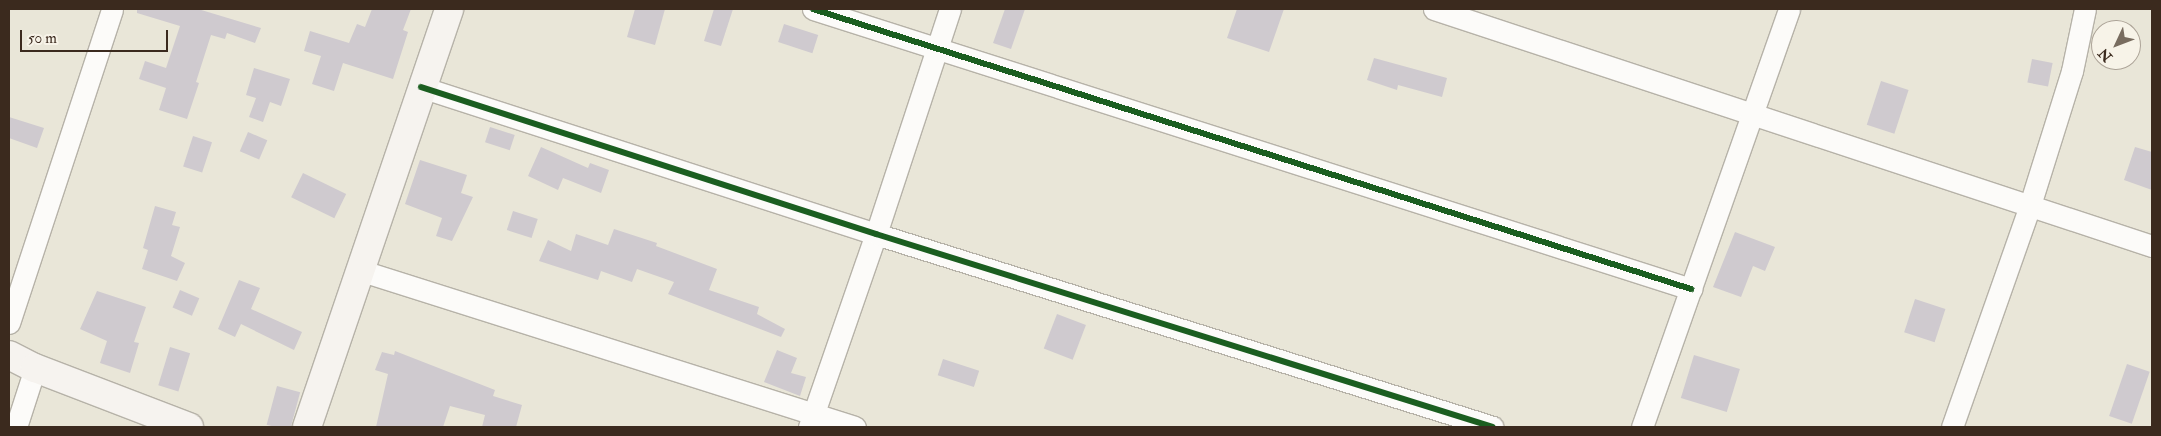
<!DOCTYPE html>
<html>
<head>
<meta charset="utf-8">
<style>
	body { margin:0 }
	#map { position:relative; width:2161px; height:436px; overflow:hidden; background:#e9e6d8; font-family:"IM FELL Double Pica",serif }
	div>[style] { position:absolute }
	.building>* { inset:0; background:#cfcacf; transform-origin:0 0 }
	.roads { filter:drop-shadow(1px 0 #b6b2a8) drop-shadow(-1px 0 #b6b2a8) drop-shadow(0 1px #b6b2a8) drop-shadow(0 -1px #b6b2a8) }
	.street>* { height:21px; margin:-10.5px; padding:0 10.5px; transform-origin:10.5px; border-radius:10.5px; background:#fcfbf9 }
	.secondary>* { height:28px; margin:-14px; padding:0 14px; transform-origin:14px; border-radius:14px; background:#f6f3ef }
	.cycleway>* { height:6px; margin:-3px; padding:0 3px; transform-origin:3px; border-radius:3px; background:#1b5e20 }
	span { translate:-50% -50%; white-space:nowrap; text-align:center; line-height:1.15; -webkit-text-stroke:4px #f7f3e8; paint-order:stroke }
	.frame { position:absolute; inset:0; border:10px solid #3b2a1e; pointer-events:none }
	.north { position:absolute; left:2091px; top:20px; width:50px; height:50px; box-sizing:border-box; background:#f7f3e8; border:1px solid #aca397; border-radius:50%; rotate:227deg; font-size:14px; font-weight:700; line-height:20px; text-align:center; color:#3b2a1e }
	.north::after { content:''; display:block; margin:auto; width:18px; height:22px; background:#786c5f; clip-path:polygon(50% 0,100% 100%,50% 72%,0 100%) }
	.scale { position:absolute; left:20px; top:30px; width:148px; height:22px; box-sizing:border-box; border:2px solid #3b2a1e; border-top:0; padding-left:6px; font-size:15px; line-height:18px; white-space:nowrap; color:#3b2a1e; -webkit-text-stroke:4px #f7f3e8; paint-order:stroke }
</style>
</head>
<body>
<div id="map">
	<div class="building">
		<i style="clip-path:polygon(137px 9px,198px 9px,261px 28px,255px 43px,227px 33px,225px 39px,211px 35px,196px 82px,199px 83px,187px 119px,159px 110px,166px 88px,139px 79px,145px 61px,166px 68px,180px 26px,137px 13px)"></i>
		<i style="clip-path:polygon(372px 9px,411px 9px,403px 30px,408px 32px,393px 79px,343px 63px,334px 91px,312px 84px,321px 56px,304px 51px,310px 31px,349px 43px,357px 24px,365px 27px)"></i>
		<i style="clip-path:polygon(635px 9px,665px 9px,655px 45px,627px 37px)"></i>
		<i style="clip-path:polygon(714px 9px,733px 9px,721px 46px,704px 41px)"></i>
		<i style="clip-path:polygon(1005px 9px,1025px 9px,1011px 49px,993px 43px)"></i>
		<i style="clip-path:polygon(1237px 9px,1284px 9px,1269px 52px,1227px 38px)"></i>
		<i style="left:784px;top:24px;width:36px;height:19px;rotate:18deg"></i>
		<i style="clip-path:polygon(1374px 58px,1447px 78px,1442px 97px,1398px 85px,1397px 90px,1367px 80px)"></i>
		<i style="left:2032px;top:59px;width:21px;height:24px;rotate:11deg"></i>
		<i style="clip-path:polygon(254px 68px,290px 79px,281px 106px,270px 102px,263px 122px,249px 117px,256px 98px,246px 95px)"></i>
		<i style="left:1881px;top:81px;width:29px;height:46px;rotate:18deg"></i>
		<i style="clip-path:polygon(9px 117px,44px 128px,37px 148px,9px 138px)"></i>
		<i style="left:490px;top:127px;width:26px;height:16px;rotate:18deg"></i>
		<i style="left:248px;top:132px;width:21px;height:21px;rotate:23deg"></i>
		<i style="left:193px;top:136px;width:20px;height:32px;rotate:18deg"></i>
		<i style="clip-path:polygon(541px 147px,588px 168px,590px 163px,609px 170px,601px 193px,563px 178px,558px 190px,528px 176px)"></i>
		<i style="clip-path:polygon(2135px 147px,2152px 152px,2152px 190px,2124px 180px)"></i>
		<i style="clip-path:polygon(420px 160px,467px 175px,461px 193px,473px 197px,452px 241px,436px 236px,442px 218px,405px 204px)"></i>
		<i style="left:303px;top:173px;width:48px;height:27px;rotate:26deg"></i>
		<i style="clip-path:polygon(155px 206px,176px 212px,172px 225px,180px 227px,171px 256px,185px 263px,177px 281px,142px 269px,148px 250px,143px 248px)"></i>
		<i style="left:513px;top:211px;width:26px;height:20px;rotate:18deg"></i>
		<i style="clip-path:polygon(614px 229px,657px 243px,656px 246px,717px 269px,709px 290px,759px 307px,757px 314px,785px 329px,781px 337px,668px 294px,674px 282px,637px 269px,632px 282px,601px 271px,598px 280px,539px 261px,548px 240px,571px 251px,576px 234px,608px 245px)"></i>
		<i style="clip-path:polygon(1735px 232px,1775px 247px,1765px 271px,1753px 266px,1741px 297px,1713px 287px)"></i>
		<i style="clip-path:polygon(239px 280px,260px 288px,251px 309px,302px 332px,294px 350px,241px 324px,235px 337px,218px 329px)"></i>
		<i style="left:180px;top:290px;width:21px;height:19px;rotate:23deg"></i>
		<i style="clip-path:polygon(97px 291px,146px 307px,134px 342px,139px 343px,130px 373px,100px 363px,107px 341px,80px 329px)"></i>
		<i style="left:1915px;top:299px;width:32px;height:35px;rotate:18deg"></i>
		<i style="left:1057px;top:314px;width:31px;height:37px;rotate:21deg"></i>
		<i style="left:170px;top:347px;width:21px;height:40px;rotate:17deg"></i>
		<i style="clip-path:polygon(777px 350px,797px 358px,791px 373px,806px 377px,800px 396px,764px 382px)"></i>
		<i style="clip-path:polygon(395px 351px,495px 390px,493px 396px,522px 405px,516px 427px,482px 427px,485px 415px,450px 406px,443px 427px,376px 427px,388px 374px,375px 370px,382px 352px,394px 355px)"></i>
		<i style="left:1694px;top:355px;width:48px;height:45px;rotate:17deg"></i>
		<i style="left:943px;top:359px;width:38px;height:17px;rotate:18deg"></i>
		<i style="left:2127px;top:364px;width:24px;height:55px;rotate:19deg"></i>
		<i style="left:277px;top:386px;width:24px;height:40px;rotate:15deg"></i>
	</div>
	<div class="roads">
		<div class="street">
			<i style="left:813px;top:9px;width:922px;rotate:17.69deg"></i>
			<i style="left:1434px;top:9px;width:756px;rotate:18.27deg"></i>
			<i style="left:421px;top:87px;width:478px;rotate:17.9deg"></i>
			<i style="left:876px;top:234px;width:646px;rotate:17.37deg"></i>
			<i style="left:359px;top:270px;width:520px;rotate:17.56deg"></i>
			<i style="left:9px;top:323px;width:330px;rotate:-71.8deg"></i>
			<i style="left:16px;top:427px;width:62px;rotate:-72.1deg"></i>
			<i style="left:809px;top:427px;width:204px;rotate:-70.9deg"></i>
			<i style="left:876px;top:234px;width:237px;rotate:-71.8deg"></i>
			<i style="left:1642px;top:427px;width:443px;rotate:-70.6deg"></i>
			<i style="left:1952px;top:427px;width:235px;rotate:-70.6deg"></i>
			<i style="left:2030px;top:205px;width:140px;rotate:-72.6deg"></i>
			<i style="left:2072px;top:71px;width:63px;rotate:-78.2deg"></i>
		</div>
		<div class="secondary">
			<i style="left:9px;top:355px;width:29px;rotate:27deg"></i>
			<i style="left:35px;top:368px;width:165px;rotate:21deg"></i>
			<i style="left:307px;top:427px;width:441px;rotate:-71.2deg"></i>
		</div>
	</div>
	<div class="cycleway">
		<i style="left:813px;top:9px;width:922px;rotate:17.69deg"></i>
		<i style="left:421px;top:87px;width:478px;rotate:17.9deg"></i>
		<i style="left:876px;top:234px;width:646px;rotate:17.37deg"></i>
	</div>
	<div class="frame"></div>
	<div class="north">N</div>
	<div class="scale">50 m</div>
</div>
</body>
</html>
